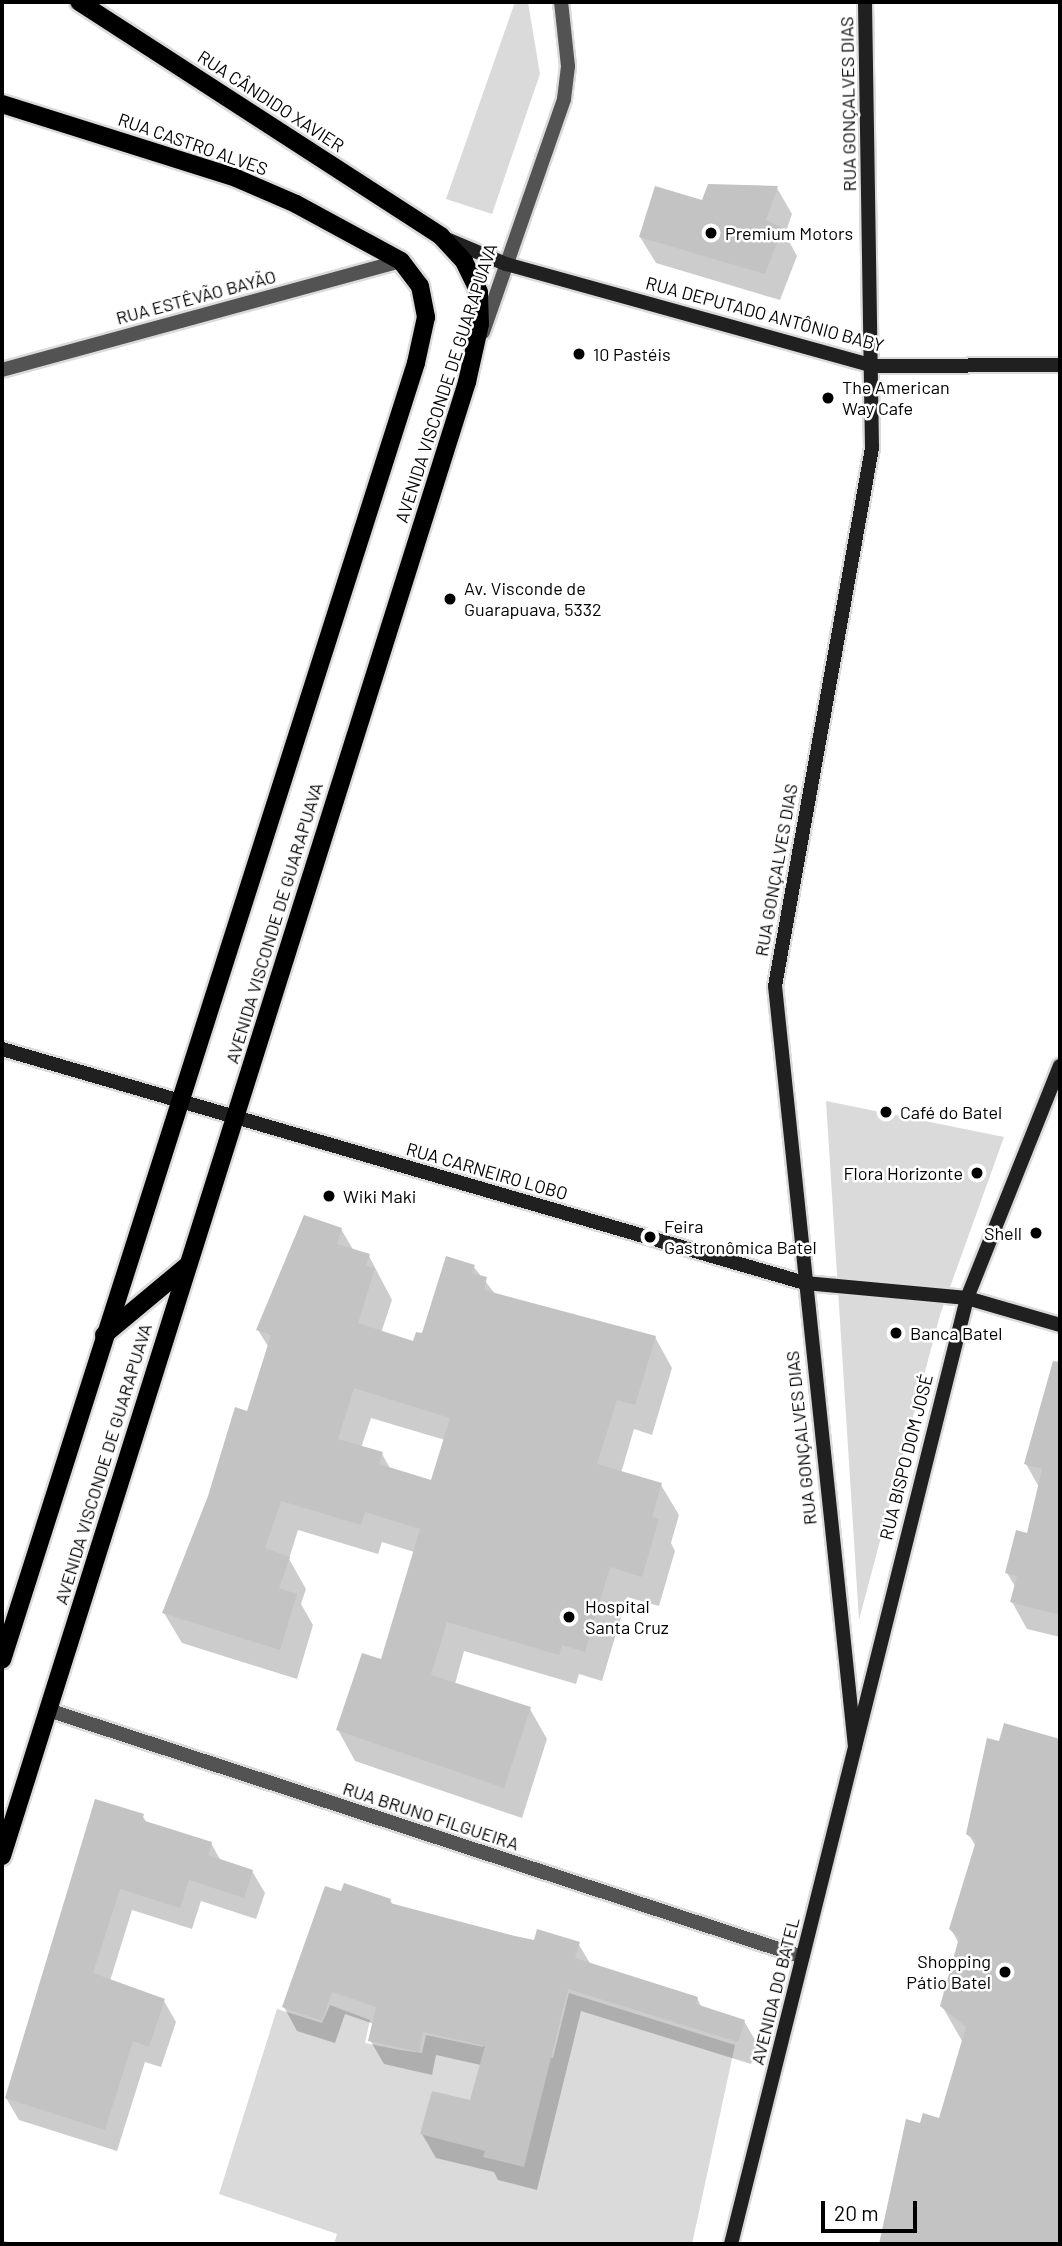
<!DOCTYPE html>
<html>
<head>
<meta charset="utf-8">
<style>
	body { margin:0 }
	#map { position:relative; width:1062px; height:2246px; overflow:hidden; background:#fff; font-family:Barlow,sans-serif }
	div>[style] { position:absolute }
	.green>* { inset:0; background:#dadada }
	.shadow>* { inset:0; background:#0003 }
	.building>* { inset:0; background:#c3c3c3 }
	.roads { filter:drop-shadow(2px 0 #dbdbdb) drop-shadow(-2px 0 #dbdbdb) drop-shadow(0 2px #dbdbdb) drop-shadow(0 -2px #dbdbdb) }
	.street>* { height:14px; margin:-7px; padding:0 7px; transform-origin:7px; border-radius:7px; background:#535353 }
	.secondary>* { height:14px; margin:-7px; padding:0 7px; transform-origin:7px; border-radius:7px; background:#202020 }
	.primary>* { height:18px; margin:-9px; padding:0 9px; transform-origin:9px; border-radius:9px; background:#000 }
	.dots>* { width:19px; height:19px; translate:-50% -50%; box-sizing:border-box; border:4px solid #fff; border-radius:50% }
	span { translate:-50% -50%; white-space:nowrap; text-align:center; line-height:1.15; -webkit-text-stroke:5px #fff; paint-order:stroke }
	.street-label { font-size:18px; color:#000 }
	.poi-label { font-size:18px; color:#000 }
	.left { translate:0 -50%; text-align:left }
	.right { translate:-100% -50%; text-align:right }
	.frame { position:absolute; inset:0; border:4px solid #000; pointer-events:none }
	.scale { position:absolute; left:821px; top:2201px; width:96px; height:32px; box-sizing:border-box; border:4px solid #000; border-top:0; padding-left:9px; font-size:21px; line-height:24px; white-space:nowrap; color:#000; -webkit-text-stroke:5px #fff; paint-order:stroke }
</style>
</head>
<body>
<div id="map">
	<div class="green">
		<i style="clip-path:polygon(515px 2px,528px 2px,540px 74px,492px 214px,446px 199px)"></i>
		<i style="clip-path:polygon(826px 1101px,1004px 1137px,940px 1315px,859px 1620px)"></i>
		<i style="clip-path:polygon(569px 1993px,735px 2045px,692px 2244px,334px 2244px,337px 2234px,219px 2194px,277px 2009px,322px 2023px,330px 2005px,370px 2020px,365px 2043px,400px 2050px,422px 2053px,426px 2035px,483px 2047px,487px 2041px,553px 2058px)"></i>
	</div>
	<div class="shadow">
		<i style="clip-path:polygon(777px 188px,792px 214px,785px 234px,797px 256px,780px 300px,656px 263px,640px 237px,703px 202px)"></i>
		<i style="clip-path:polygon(evenodd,341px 1229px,354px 1251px,369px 1256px,392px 1300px,381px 1333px,414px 1343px,473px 1266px,496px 1295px,655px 1337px,672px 1368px,652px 1435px,634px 1429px,621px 1473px,661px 1485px,679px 1515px,671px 1543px,675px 1551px,659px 1606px,627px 1597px,602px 1681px,579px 1674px,576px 1684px,464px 1651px,455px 1684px,530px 1709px,547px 1739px,522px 1818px,355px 1761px,338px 1730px,382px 1661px,414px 1552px,382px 1542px,378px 1554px,298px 1530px,289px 1559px,306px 1589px,301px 1604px,313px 1625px,297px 1679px,182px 1643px,164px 1613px,248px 1413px,269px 1348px,258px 1330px,341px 1229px,371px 1418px,445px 1440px,432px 1482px,391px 1470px,382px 1454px,361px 1448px,371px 1418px)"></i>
		<i style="clip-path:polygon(1046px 1391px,1060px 1395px,1060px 1637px,1027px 1629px,1012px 1602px,1016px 1588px,1007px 1573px,1028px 1535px,1040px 1489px,1026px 1464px)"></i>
		<i style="clip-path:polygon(1005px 1725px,1060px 1741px,1060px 2244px,881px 2244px,908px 2121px,921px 2125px,940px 2121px,962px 2041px,942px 2006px,959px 1944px,951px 1929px,976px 1847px,968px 1833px)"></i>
		<i style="clip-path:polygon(142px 1815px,147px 1823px,211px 1843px,221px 1861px,252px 1871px,265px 1893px,256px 1919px,201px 1901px,192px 1929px,132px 1910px,110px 1981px,164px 2001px,176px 2022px,161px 2067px,145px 2062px,117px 2151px,19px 2120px,6px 2098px)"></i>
		<i style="clip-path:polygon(390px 1900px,393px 1905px,535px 1943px,578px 1943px,591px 1965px,697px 1998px,702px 2008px,744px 2021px,758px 2045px,751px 2064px,581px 2011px,537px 2190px,498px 2180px,494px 2172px,436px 2158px,422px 2134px,471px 2103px,481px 2065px,436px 2055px,432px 2075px,384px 2064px,370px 2040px,374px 2024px,345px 2014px,335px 2043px,297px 2031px,284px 2007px)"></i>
		<i style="clip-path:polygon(2px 2240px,14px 2244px,2px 2244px)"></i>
	</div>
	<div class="building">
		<i style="clip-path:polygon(708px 184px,778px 186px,766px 220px,783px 228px,765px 274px,639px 237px,655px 186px,702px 200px)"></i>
		<i style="clip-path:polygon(evenodd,304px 1215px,342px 1228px,337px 1244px,370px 1254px,366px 1266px,375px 1268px,358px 1323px,413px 1341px,416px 1332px,422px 1333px,446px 1256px,475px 1265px,472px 1273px,487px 1277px,484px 1290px,656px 1336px,635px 1405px,617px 1400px,597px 1464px,662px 1483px,652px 1517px,659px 1519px,642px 1577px,610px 1567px,585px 1652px,562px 1645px,559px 1655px,447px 1622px,431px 1675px,531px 1707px,504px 1788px,336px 1730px,362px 1653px,381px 1659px,420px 1529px,365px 1512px,361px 1525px,281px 1501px,265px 1548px,290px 1557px,279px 1588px,297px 1594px,280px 1650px,162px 1613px,208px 1496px,235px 1407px,247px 1411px,271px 1335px,256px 1330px,304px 1215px,354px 1388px,450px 1418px,431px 1480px,379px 1464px,383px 1452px,338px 1439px,354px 1388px)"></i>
		<i style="clip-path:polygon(1053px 1361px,1060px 1362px,1060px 1615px,1010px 1602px,1017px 1576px,1005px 1573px,1016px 1530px,1027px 1533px,1042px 1469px,1024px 1464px)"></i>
		<i style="clip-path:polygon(1004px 1723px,1060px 1739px,1060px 2244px,879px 2244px,906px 2119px,920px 2123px,923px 2113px,939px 2118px,966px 2027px,940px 2006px,959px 1938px,949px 1929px,976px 1841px,966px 1834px,987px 1738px,999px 1741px)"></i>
		<i style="clip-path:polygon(95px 1799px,144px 1814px,142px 1820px,212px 1842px,208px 1855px,253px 1870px,244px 1898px,189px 1880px,180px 1908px,120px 1889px,93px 1973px,165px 1999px,149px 2047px,133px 2041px,105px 2130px,5px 2098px)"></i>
		<i style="clip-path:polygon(344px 1883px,391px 1899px,390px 1903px,515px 1936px,534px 1940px,537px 1929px,580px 1942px,575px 1958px,698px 1997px,696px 2004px,745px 2020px,738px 2042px,568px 1989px,524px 2167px,483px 2157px,485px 2151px,420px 2134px,432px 2091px,470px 2100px,485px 2046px,423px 2032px,419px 2052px,368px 2041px,376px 2007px,332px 1992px,322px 2021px,282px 2007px,325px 1886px,341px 1891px)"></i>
	</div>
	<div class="roads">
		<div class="street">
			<i style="left:483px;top:332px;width:247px;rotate:-70.8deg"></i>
			<i style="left:564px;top:99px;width:33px;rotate:-83deg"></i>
			<i style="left:568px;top:66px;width:64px;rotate:-96.2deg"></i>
			<i style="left:2px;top:370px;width:414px;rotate:-15.3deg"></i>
			<i style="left:48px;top:1710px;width:794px;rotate:18.12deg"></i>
		</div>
		<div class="secondary">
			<i style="left:444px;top:238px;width:67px;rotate:22.8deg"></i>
			<i style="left:506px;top:264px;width:382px;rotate:15.5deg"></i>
			<i style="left:874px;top:366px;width:186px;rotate:-0.3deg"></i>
			<i style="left:2px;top:1049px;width:836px;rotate:16.25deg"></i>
			<i style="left:805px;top:1283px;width:163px;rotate:5.3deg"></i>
			<i style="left:967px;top:1298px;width:97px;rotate:16.2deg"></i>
			<i style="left:855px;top:1747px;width:765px;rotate:-96deg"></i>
			<i style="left:775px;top:986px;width:547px;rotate:-79.78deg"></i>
			<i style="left:872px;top:448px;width:446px;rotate:-90.9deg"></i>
			<i style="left:731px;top:2244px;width:975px;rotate:-75.99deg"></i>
			<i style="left:967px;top:1298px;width:250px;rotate:-68.2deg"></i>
		</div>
		<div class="primary">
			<i style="left:2px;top:104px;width:245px;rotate:17.5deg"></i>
			<i style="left:236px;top:178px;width:65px;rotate:23.4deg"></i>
			<i style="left:296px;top:204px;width:119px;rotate:28.5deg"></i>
			<i style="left:401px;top:261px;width:31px;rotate:53deg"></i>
			<i style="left:420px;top:286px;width:32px;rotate:79deg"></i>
			<i style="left:426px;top:317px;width:47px;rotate:102.3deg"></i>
			<i style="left:416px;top:363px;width:1361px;rotate:107.7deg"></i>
			<i style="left:104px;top:1335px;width:109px;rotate:-39.8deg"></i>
			<i style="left:2px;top:1856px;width:1546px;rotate:-72.49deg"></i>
			<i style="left:467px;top:382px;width:59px;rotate:-77.4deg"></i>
			<i style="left:480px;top:324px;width:32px;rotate:-92deg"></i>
			<i style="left:479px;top:292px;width:34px;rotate:-116deg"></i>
			<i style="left:464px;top:261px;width:34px;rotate:-133deg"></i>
			<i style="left:441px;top:236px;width:431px;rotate:-147.1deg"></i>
		</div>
	</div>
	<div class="dots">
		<i style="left:711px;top:233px;background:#000"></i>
		<i style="left:579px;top:354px;background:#000"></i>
		<i style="left:828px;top:398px;background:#000"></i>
		<i style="left:450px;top:599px;background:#000"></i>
		<i style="left:886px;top:1112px;background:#000"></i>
		<i style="left:977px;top:1173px;background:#000"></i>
		<i style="left:329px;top:1196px;background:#000"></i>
		<i style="left:1036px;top:1233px;background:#000"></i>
		<i style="left:650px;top:1237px;background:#000"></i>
		<i style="left:896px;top:1333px;background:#000"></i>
		<i style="left:569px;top:1617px;background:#000"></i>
		<i style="left:1005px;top:1972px;background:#000"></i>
	</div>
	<div class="street-label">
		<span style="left:271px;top:101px;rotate:33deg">RUA CÂNDIDO XAVIER</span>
		<span style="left:848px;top:104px;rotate:-91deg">RUA GONÇALVES DIAS</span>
		<span style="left:193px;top:144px;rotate:19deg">RUA CASTRO ALVES</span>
		<span style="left:196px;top:297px;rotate:-15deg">RUA ESTÊVÃO BAYÃO</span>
		<span style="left:765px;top:314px;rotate:15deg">RUA DEPUTADO ANTÔNIO BABY</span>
		<span style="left:446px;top:383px;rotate:-72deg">AVENIDA VISCONDE DE GUARAPUAVA</span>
		<span style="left:776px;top:870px;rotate:-80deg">RUA GONÇALVES DIAS</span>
		<span style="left:274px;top:923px;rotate:-73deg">AVENIDA VISCONDE DE GUARAPUAVA</span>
		<span style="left:487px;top:1171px;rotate:16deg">RUA CARNEIRO LOBO</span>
		<span style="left:801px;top:1438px;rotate:-96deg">RUA GONÇALVES DIAS</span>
		<span style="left:906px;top:1457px;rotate:-76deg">RUA BISPO DOM JOSÉ</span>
		<span style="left:103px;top:1464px;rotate:-73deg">AVENIDA VISCONDE DE GUARAPUAVA</span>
		<span style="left:431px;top:1816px;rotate:18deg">RUA BRUNO FILGUEIRA</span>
		<span style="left:775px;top:1991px;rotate:-76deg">AVENIDA DO BATEL</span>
	</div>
	<div class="poi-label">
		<span class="left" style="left:725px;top:233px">Premium Motors</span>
		<span class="left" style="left:593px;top:354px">10 Pastéis</span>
		<span class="left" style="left:842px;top:398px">The American<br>Way Cafe</span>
		<span class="left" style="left:464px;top:599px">Av. Visconde de<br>Guarapuava, 5332</span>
		<span class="left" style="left:900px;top:1112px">Café do Batel</span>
		<span class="right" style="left:963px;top:1173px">Flora Horizonte</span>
		<span class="left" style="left:343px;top:1196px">Wiki Maki</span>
		<span class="left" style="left:664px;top:1237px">Feira<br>Gastronômica Batel</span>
		<span class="right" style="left:1022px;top:1233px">Shell</span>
		<span class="left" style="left:910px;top:1333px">Banca Batel</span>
		<span class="left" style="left:585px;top:1617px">Hospital<br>Santa Cruz</span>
		<span class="right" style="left:991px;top:1972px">Shopping<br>Pátio Batel</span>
	</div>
	<div class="frame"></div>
	<div class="scale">20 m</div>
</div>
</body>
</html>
